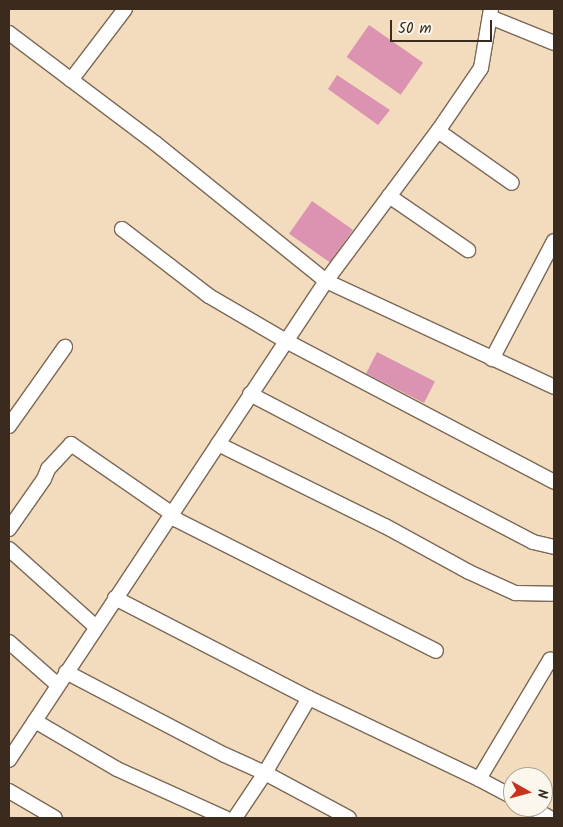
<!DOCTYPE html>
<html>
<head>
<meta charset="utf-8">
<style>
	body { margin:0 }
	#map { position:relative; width:563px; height:827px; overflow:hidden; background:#f3dcbe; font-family:Kalam,sans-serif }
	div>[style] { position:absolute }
	.building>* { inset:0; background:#dc93b2; transform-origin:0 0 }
	.roads { filter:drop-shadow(1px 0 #7b6856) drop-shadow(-1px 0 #7b6856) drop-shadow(0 1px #7b6856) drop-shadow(0 -1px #7b6856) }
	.minor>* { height:14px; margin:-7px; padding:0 7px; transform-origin:7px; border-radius:7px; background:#fff }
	span { translate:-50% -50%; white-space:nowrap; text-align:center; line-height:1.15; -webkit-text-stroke:4.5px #fbf7ec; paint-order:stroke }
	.frame { position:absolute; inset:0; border:10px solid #3b2a1e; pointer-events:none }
	.north { position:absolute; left:503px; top:767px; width:50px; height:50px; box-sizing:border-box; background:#fbf7ec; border:1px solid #aea59a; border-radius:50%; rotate:97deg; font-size:14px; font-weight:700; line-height:20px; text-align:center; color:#3b2a1e }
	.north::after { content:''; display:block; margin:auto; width:18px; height:22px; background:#c8321e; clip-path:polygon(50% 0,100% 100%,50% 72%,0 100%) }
	.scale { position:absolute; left:390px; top:20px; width:102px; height:22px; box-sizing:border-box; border:2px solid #3b2a1e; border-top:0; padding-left:6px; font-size:15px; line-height:18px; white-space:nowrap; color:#3b2a1e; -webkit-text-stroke:4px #fbf7ec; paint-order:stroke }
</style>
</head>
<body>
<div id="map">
	<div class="building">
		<i style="left:369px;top:25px;width:66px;height:39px;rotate:35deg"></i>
		<i style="clip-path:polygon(337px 75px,390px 110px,378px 125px,328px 89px)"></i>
		<i style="left:312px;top:201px;width:50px;height:40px;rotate:35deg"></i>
		<i style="left:377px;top:352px;width:65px;height:24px;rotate:27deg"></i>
	</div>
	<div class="roads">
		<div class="minor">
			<i style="left:490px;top:17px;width:69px;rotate:22.1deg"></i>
			<i style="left:9px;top:33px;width:183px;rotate:37deg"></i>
			<i style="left:155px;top:143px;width:220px;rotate:38.9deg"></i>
			<i style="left:326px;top:281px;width:251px;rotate:24.9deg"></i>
			<i style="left:71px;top:80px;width:89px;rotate:-52.7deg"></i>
			<i style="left:438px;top:131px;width:90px;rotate:35.1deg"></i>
			<i style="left:389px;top:196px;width:96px;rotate:34.4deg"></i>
			<i style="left:122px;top:229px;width:110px;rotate:37.6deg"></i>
			<i style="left:209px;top:296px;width:89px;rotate:30.3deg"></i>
			<i style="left:286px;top:341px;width:303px;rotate:27.7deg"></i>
			<i style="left:492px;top:359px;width:133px;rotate:-62.3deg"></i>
			<i style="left:250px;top:394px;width:319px;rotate:27.6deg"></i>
			<i style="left:533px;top:542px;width:22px;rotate:13deg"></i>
			<i style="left:9px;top:426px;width:97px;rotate:-54.7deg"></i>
			<i style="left:218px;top:444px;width:186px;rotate:26.2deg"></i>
			<i style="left:385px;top:526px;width:96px;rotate:28.7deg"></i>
			<i style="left:469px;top:572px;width:51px;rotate:24.5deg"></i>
			<i style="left:515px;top:593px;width:39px;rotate:1deg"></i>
			<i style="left:9px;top:529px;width:61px;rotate:-55deg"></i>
			<i style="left:44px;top:479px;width:11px;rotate:-68deg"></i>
			<i style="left:48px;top:469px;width:34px;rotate:-47deg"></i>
			<i style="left:71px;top:444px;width:121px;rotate:34.6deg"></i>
			<i style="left:171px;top:513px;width:9px;rotate:49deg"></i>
			<i style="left:177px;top:520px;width:290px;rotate:26.8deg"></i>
			<i style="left:9px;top:549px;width:117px;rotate:41.9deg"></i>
			<i style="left:115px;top:598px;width:218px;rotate:27.3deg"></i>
			<i style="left:309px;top:698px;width:188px;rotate:25.5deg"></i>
			<i style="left:479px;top:779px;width:139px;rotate:-59.2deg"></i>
			<i style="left:550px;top:660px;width:4px;rotate:27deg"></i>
			<i style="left:9px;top:642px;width:65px;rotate:41.3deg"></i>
			<i style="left:66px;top:672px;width:179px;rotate:27.6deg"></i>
			<i style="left:225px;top:755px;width:44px;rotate:24.2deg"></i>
			<i style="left:265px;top:773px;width:54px;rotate:123.7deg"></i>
			<i style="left:309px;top:698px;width:87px;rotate:120.4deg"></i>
			<i style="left:265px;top:773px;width:95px;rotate:28.2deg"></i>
			<i style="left:35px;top:721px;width:95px;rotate:30.3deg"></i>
			<i style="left:117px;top:769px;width:119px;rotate:24.4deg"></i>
			<i style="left:9px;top:760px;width:574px;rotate:-56.5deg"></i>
			<i style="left:326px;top:281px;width:187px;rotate:-53.3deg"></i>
			<i style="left:438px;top:131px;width:76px;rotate:-55.7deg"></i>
			<i style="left:481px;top:68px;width:60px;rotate:-80.4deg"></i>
			<i style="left:479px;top:779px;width:38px;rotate:28deg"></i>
			<i style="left:9px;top:791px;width:53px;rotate:30.4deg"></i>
			<i style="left:531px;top:807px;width:22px;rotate:30deg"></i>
		</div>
	</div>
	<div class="frame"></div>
	<div class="north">N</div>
	<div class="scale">50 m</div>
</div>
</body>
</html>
